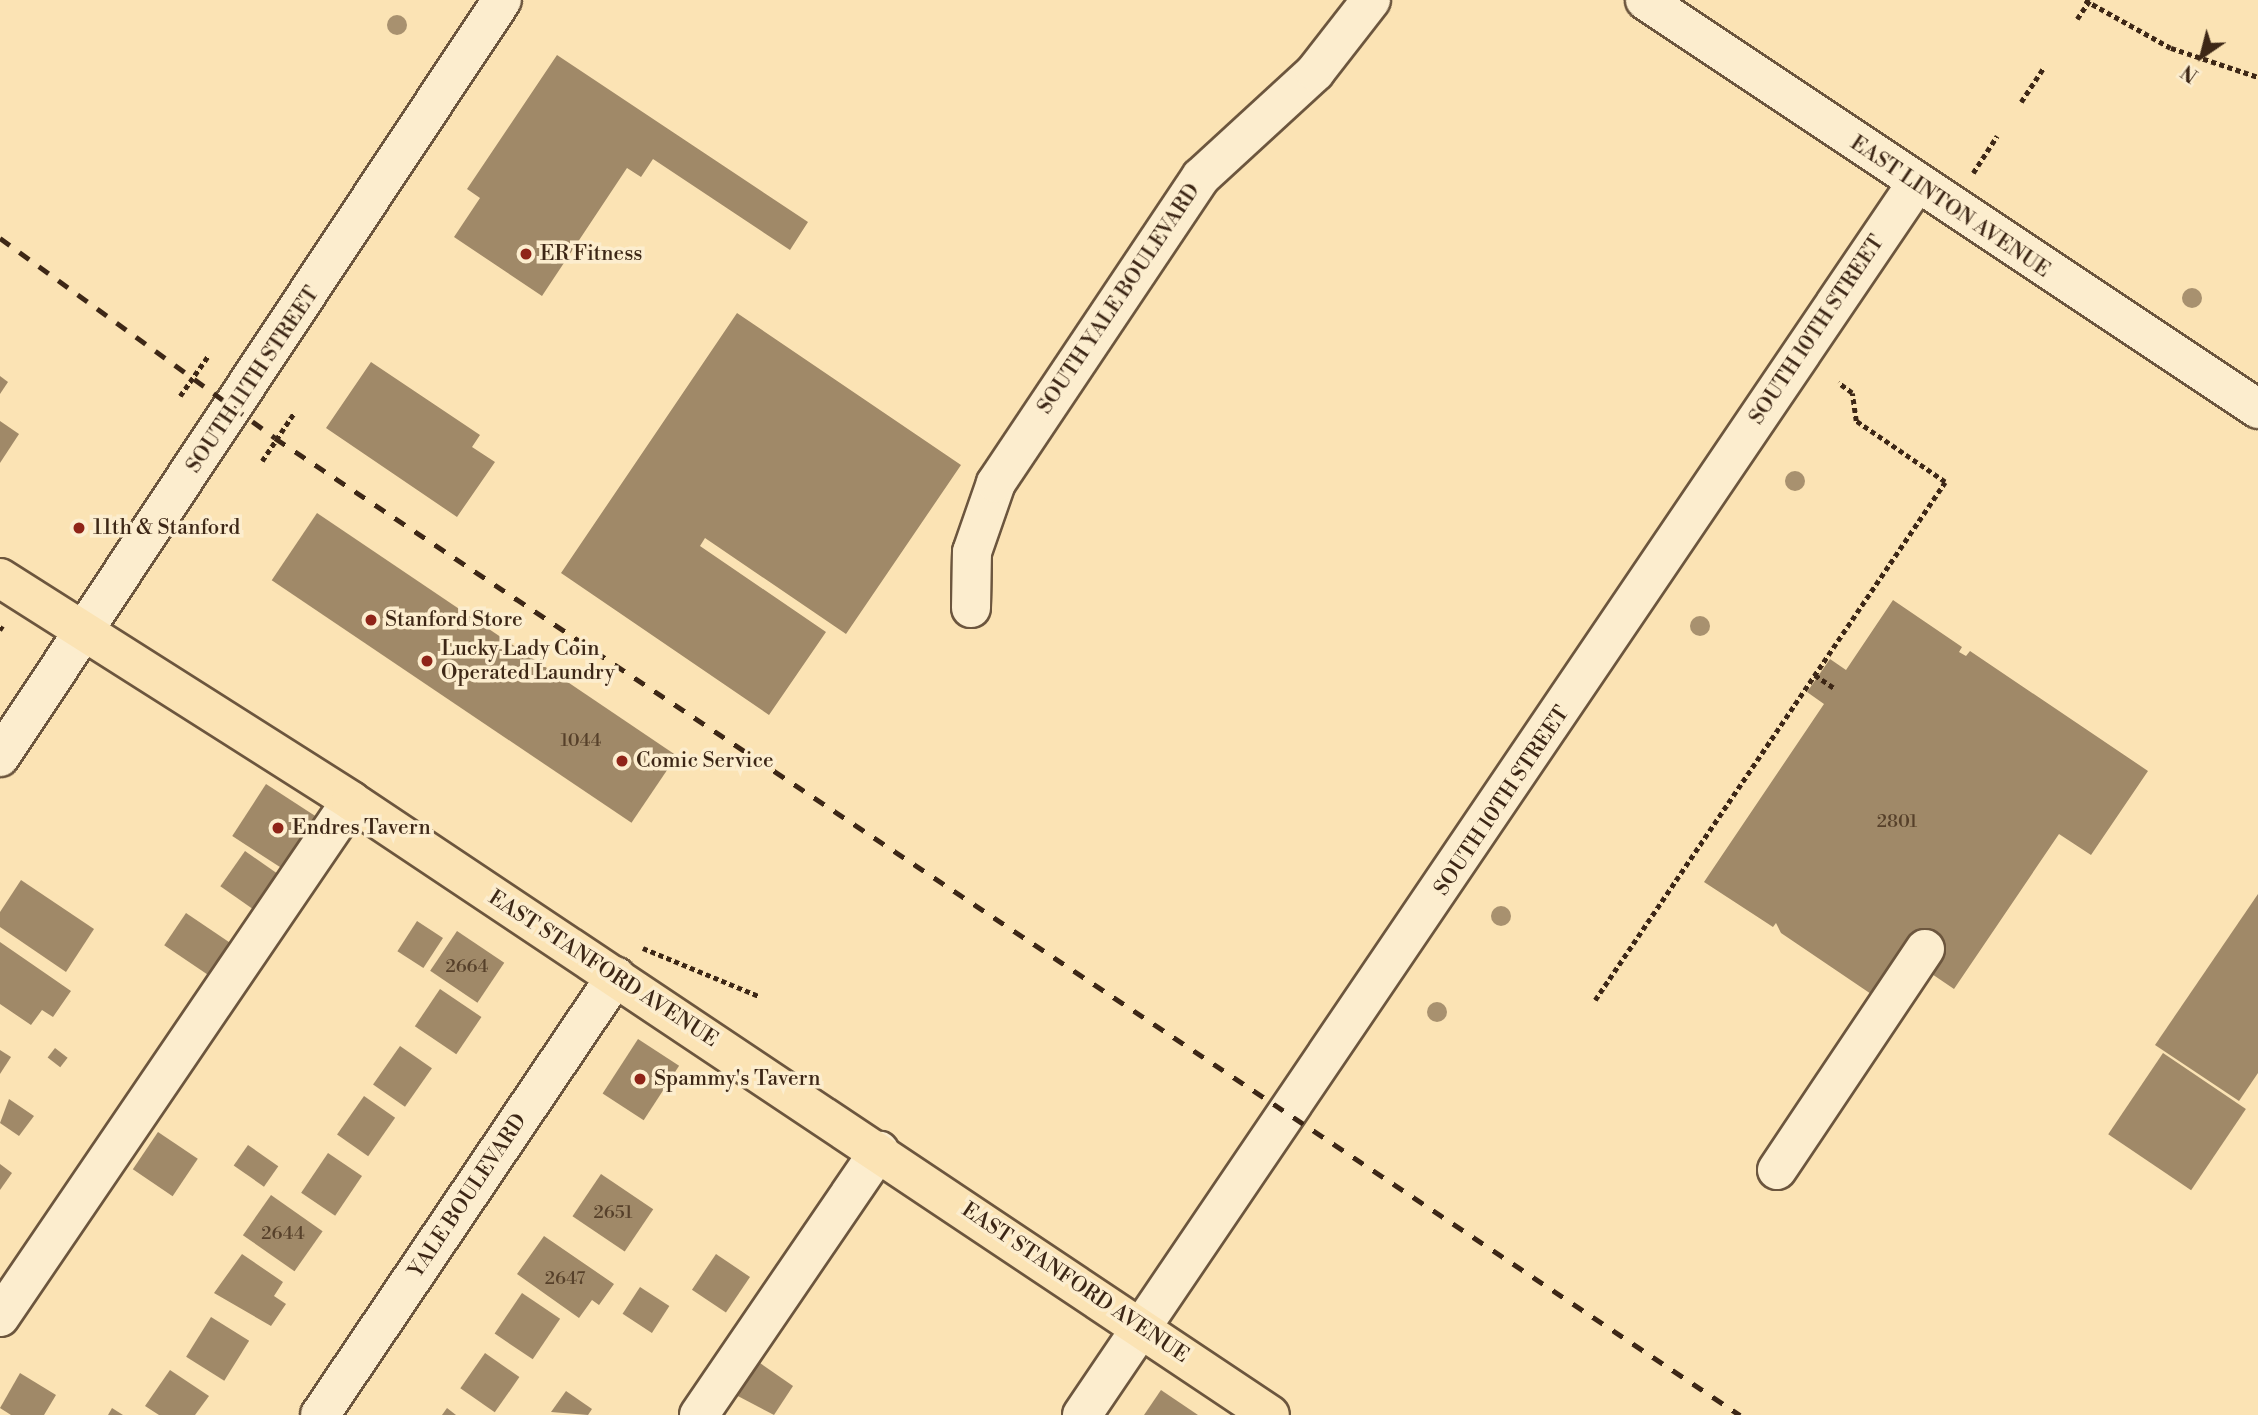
<!DOCTYPE html>
<html>
<head>
<meta charset="utf-8">
<style>
	body { margin:0 }
	#map { position:relative; width:2258px; height:1415px; overflow:hidden; background:#fbe3b4; font-family:"Libre Bodoni",serif }
	div>[style] { position:absolute }
	.building>* { inset:0; background:#a08968; transform-origin:0 0 }
	.path>* { height:4.5px; margin-top:-2.25px; transform-origin:0; background:repeating-linear-gradient(90deg,#3d2716 0 5px,transparent 0 8.5px) }
	.roads { filter:drop-shadow(2px 0 #6c563e) drop-shadow(-2px 0 #6c563e) drop-shadow(0 2px #6c563e) drop-shadow(0 -2px #6c563e) }
	.minor>* { height:38px; margin:-19px; padding:0 19px; transform-origin:19px; border-radius:19px; background:#fcedce }
	.major>* { height:38px; margin:-19px; padding:0 19px; transform-origin:19px; border-radius:19px; background:#fbe3b4 }
	.rail>* { height:5px; margin-top:-2.5px; transform-origin:0; background:repeating-linear-gradient(90deg,#3d2716 0 12px,transparent 0 24px) }
	.trees>* { width:20px; height:20px; margin:-10px; border-radius:50%; background:#a8916f }
	.dots>* { width:19px; height:19px; translate:-50% -50%; box-sizing:border-box; border:4px solid #fcedce; border-radius:50% }
	span { translate:-50% -50%; white-space:nowrap; text-align:center; line-height:1.15; -webkit-text-stroke:7px #fcedce; paint-order:stroke }
	.number-label { font-size:18px; color:#56402a }
	.number-label span { -webkit-text-stroke-width:0 }
	.street-label { font-size:21px; color:#3d2716 }
	.poi-label { font-size:21px; color:#3d2716 }
	.left { translate:0 -50%; text-align:left }
	.north { position:absolute; left:2167px; top:21px; width:70px; height:70px; -webkit-text-stroke:5px #fcedce; paint-order:stroke; rotate:215deg; font-size:19px; font-weight:700; line-height:28px; text-align:center; color:#3d2716 }
	.north::after { content:''; display:block; margin:auto; width:24px; height:32px; background:#3d2716; clip-path:polygon(50% 0,100% 100%,50% 72%,0 100%) }
</style>
</head>
<body>
<div id="map">
	<div class="building">
		<i style="clip-path:polygon(557px 55px,808px 222px,790px 250px,653px 159px,641px 177px,627px 168px,542px 296px,454px 237px,480px 198px,467px 189px)"></i>
		<i style="clip-path:polygon(737px 313px,961px 465px,846px 634px,705px 538px,700px 546px,826px 632px,769px 715px,561px 573px)"></i>
		<i style="clip-path:polygon(371px 362px,480px 435px,472px 447px,495px 462px,457px 517px,326px 428px)"></i>
		<i style="clip-path:polygon(0 376px,8px 382px,0 394px)"></i>
		<i style="clip-path:polygon(0 421px,19px 434px,0 463px)"></i>
		<i style="left:317px;top:513px;width:434px;height:81px;rotate:34deg"></i>
		<i style="clip-path:polygon(1893px 600px,1962px 647px,1959px 652px,1966px 656px,1970px 651px,2148px 771px,2091px 855px,2059px 834px,1954px 989px,1926px 970px,1877px 998px,1781px 933px,1776px 923px,1773px 927px,1704px 882px,1824px 704px,1807px 692px,1830px 659px,1846px 670px)"></i>
		<i style="left:266px;top:784px;width:67px;height:62px;rotate:33deg"></i>
		<i style="left:245px;top:851px;width:45px;height:43px;rotate:35deg"></i>
		<i style="clip-path:polygon(21px 880px,94px 929px,66px 972px,0 927px,0 912px)"></i>
		<i style="clip-path:polygon(2258px 894px,2258px 1073px,2239px 1101px,2155px 1045px)"></i>
		<i style="left:186px;top:913px;width:54px;height:39px;rotate:34deg"></i>
		<i style="left:417px;top:921px;width:31px;height:36px;rotate:33deg"></i>
		<i style="left:457px;top:931px;width:57px;height:48px;rotate:34deg"></i>
		<i style="clip-path:polygon(0 942px,71px 991px,53px 1017px,42px 1010px,31px 1025px,0 1004px)"></i>
		<i style="left:440px;top:989px;width:50px;height:45px;rotate:34deg"></i>
		<i style="left:638px;top:1039px;width:49px;height:65px;rotate:33deg"></i>
		<i style="left:400px;top:1046px;width:39px;height:47px;rotate:35deg"></i>
		<i style="left:55px;top:1048px;width:16px;height:12px;rotate:38deg"></i>
		<i style="clip-path:polygon(0 1050px,11px 1057px,0 1074px)"></i>
		<i style="left:2163px;top:1053px;width:100px;height:98px;rotate:34deg"></i>
		<i style="left:364px;top:1096px;width:38px;height:47px;rotate:35deg"></i>
		<i style="clip-path:polygon(9px 1099px,34px 1116px,19px 1136px,0 1123px)"></i>
		<i style="left:158px;top:1132px;width:48px;height:45px;rotate:34deg"></i>
		<i style="left:248px;top:1145px;width:37px;height:25px;rotate:35deg"></i>
		<i style="left:328px;top:1153px;width:41px;height:48px;rotate:34deg"></i>
		<i style="clip-path:polygon(0 1164px,12px 1173px,0 1190px)"></i>
		<i style="left:601px;top:1174px;width:63px;height:51px;rotate:34deg"></i>
		<i style="left:271px;top:1195px;width:63px;height:49px;rotate:35deg"></i>
		<i style="clip-path:polygon(544px 1236px,614px 1284px,599px 1305px,592px 1300px,579px 1318px,517px 1274px)"></i>
		<i style="clip-path:polygon(242px 1254px,283px 1282px,274px 1296px,286px 1304px,271px 1326px,214px 1293px)"></i>
		<i style="left:716px;top:1254px;width:41px;height:43px;rotate:34deg"></i>
		<i style="left:640px;top:1287px;width:35px;height:32px;rotate:33deg"></i>
		<i style="left:522px;top:1293px;width:46px;height:49px;rotate:34deg"></i>
		<i style="left:211px;top:1317px;width:45px;height:47px;rotate:32deg"></i>
		<i style="left:485px;top:1353px;width:42px;height:43px;rotate:35deg"></i>
		<i style="clip-path:polygon(757px 1361px,793px 1386px,774px 1415px,734px 1394px)"></i>
		<i style="clip-path:polygon(170px 1370px,209px 1396px,195px 1415px,159px 1415px,145px 1406px)"></i>
		<i style="clip-path:polygon(20px 1373px,56px 1395px,44px 1415px,11px 1415px,0 1408px)"></i>
		<i style="clip-path:polygon(1161px 1390px,1198px 1415px,1144px 1415px)"></i>
		<i style="clip-path:polygon(566px 1391px,592px 1409px,588px 1415px,551px 1412px)"></i>
		<i style="clip-path:polygon(112px 1408px,123px 1415px,108px 1415px)"></i>
		<i style="clip-path:polygon(447px 1408px,456px 1415px,442px 1415px)"></i>
	</div>
	<div class="path">
		<i style="left:2085px;top:0;width:98px;rotate:29.2deg"></i>
		<i style="left:2171px;top:48px;width:92px;rotate:18.4deg"></i>
		<i style="left:2077px;top:19px;width:22px;rotate:-56deg"></i>
		<i style="left:2021px;top:102px;width:42px;rotate:-56.7deg"></i>
		<i style="left:1973px;top:173px;width:44px;rotate:-57deg"></i>
		<i style="left:180px;top:396px;width:49px;rotate:-55deg"></i>
		<i style="left:262px;top:461px;width:58px;rotate:-56.3deg"></i>
		<i style="left:0;top:627px;width:4px;rotate:34deg"></i>
		<i style="left:1815px;top:675px;width:23px;rotate:34deg"></i>
		<i style="left:643px;top:948px;width:126px;rotate:22.5deg"></i>
		<i style="left:1595px;top:1000px;width:625px;rotate:-55.95deg"></i>
		<i style="left:1945px;top:482px;width:108px;rotate:-145.6deg"></i>
		<i style="left:1856px;top:421px;width:28px;rotate:-98deg"></i>
		<i style="left:1852px;top:393px;width:17px;rotate:-144deg"></i>
	</div>
	<div class="roads">
		<div class="minor">
			<i style="left:1645px;top:0;width:737px;rotate:33.71deg"></i>
			<i style="left:971px;top:608px;width:56px;rotate:-89deg"></i>
			<i style="left:972px;top:552px;width:73px;rotate:-70.8deg"></i>
			<i style="left:996px;top:483px;width:368px;rotate:-56.2deg"></i>
			<i style="left:1201px;top:177px;width:155px;rotate:-42.6deg"></i>
			<i style="left:1315px;top:72px;width:91px;rotate:-52.1deg"></i>
			<i style="left:0;top:757px;width:908px;rotate:-56.45deg"></i>
			<i style="left:1777px;top:1170px;width:266px;rotate:-56.2deg"></i>
			<i style="left:0;top:1317px;width:624px;rotate:-55.78deg"></i>
			<i style="left:320px;top:1415px;width:529px;rotate:-56.01deg"></i>
			<i style="left:699px;top:1415px;width:320px;rotate:-55.7deg"></i>
			<i style="left:1082px;top:1415px;width:1487px;rotate:-55.88deg"></i>
		</div>
		<div class="major">
			<i style="left:0;top:578px;width:416px;rotate:32.4deg"></i>
			<i style="left:351px;top:801px;width:1105px;rotate:33.75deg"></i>
		</div>
	</div>
	<div class="rail">
		<i style="left:0;top:238px;width:340px;rotate:36deg"></i>
		<i style="left:275px;top:438px;width:1761px;rotate:33.7deg"></i>
	</div>
	<div class="trees">
		<i style="left:397px;top:25px"></i>
		<i style="left:2192px;top:298px"></i>
		<i style="left:1795px;top:481px"></i>
		<i style="left:1700px;top:626px"></i>
		<i style="left:1501px;top:916px"></i>
		<i style="left:1437px;top:1012px"></i>
	</div>
	<div class="dots">
		<i style="left:526px;top:254px;background:#8f2418"></i>
		<i style="left:79px;top:528px;background:#8f2418"></i>
		<i style="left:371px;top:620px;background:#8f2418"></i>
		<i style="left:427px;top:661px;background:#8f2418"></i>
		<i style="left:622px;top:761px;background:#8f2418"></i>
		<i style="left:278px;top:828px;background:#8f2418"></i>
		<i style="left:640px;top:1079px;background:#8f2418"></i>
	</div>
	<div class="number-label">
		<span style="left:581px;top:741px">1044</span>
		<span style="left:1897px;top:822px">2801</span>
		<span style="left:467px;top:967px">2664</span>
		<span style="left:613px;top:1213px">2651</span>
		<span style="left:283px;top:1234px">2644</span>
		<span style="left:565px;top:1279px">2647</span>
	</div>
	<div class="street-label">
		<span style="left:1950px;top:207px;rotate:34deg">EAST LINTON AVENUE</span>
		<span style="left:1119px;top:299px;rotate:-56deg">SOUTH YALE BOULEVARD</span>
		<span style="left:1817px;top:330px;rotate:-56deg">SOUTH 10TH STREET</span>
		<span style="left:253px;top:380px;rotate:-56deg">SOUTH 11TH STREET</span>
		<span style="left:1502px;top:801px;rotate:-56deg">SOUTH 10TH STREET</span>
		<span style="left:603px;top:969px;rotate:33deg">EAST STANFORD AVENUE</span>
		<span style="left:468px;top:1196px;rotate:-56deg">YALE BOULEVARD</span>
		<span style="left:1075px;top:1283px;rotate:34deg">EAST STANFORD AVENUE</span>
	</div>
	<div class="poi-label">
		<span class="left" style="left:540px;top:254px">ER Fitness</span>
		<span class="left" style="left:93px;top:528px">11th &amp; Stanford</span>
		<span class="left" style="left:385px;top:620px">Stanford Store</span>
		<span class="left" style="left:441px;top:661px">Lucky Lady Coin<br>Operated Laundry</span>
		<span class="left" style="left:636px;top:761px">Comic Service</span>
		<span class="left" style="left:292px;top:828px">Endres Tavern</span>
		<span class="left" style="left:654px;top:1079px">Spammy's Tavern</span>
	</div>
	<div class="north">N</div>
</div>
</body>
</html>
